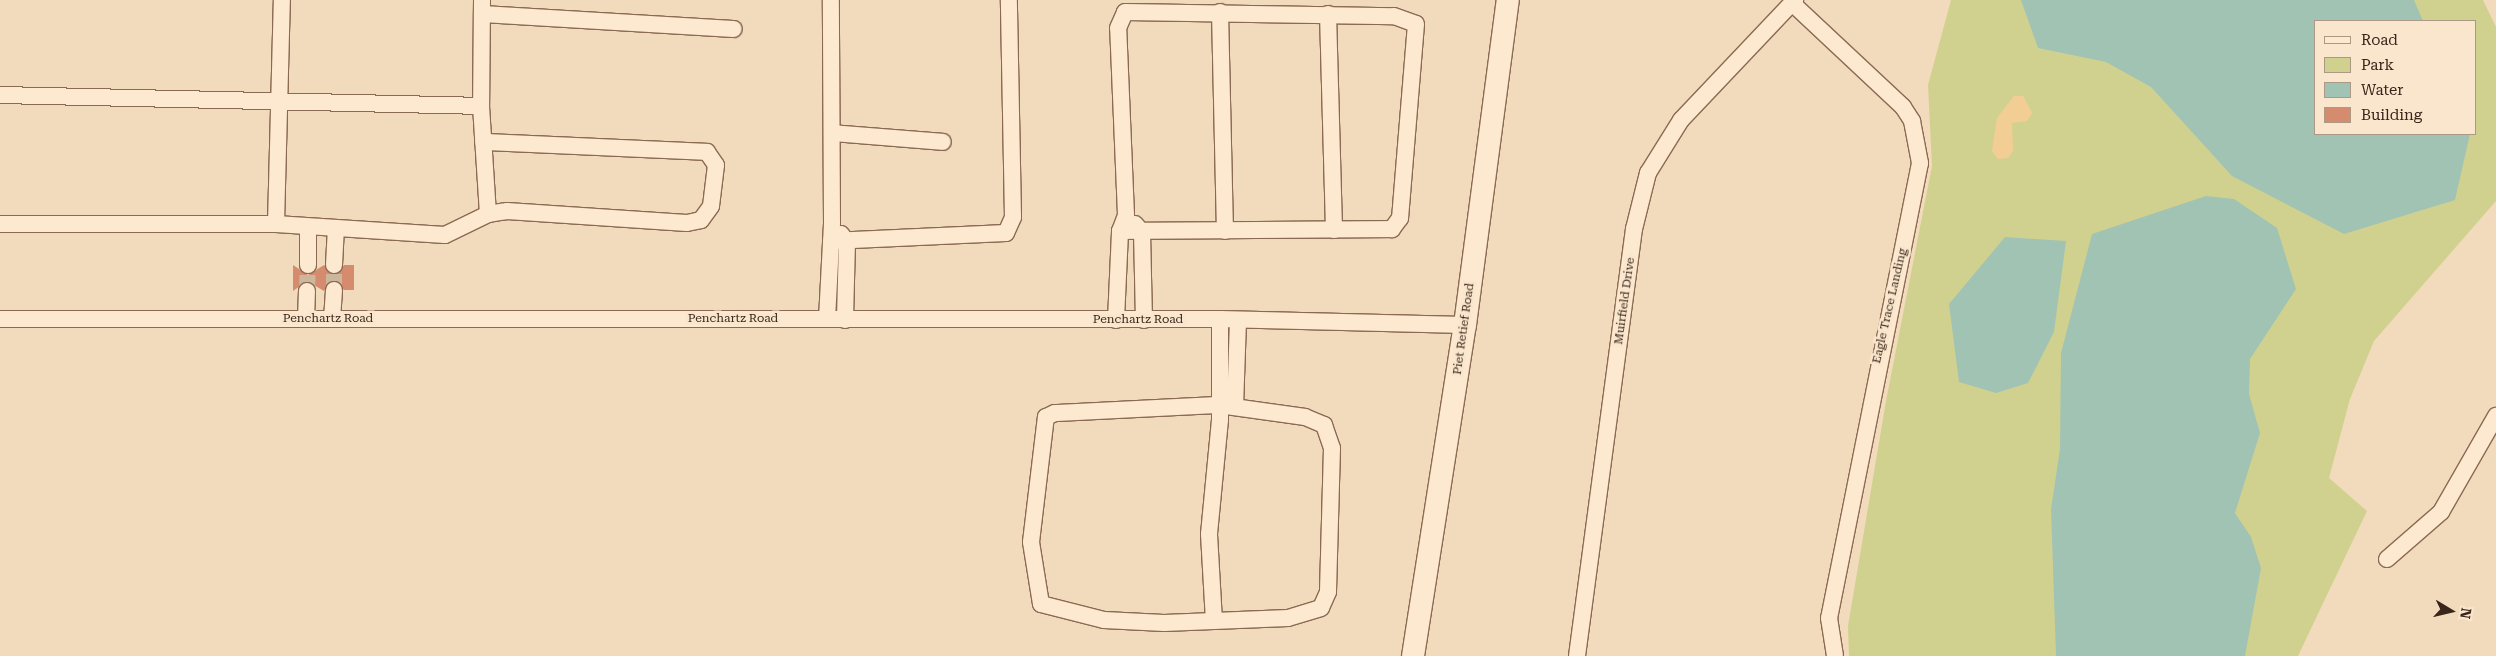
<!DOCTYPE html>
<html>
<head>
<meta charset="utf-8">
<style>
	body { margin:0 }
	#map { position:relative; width:2496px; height:656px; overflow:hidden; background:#f2dbbc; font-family:"Roboto Serif",serif }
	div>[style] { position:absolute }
	.green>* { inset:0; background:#d1d18f }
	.sand>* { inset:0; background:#f2ce95 }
	.water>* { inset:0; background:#a0c3b4 }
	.building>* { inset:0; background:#d58b6d }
	.street-tunnel>* { height:16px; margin-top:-8px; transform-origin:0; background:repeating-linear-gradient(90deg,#cdb79c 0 16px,transparent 0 24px) }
	.roads { filter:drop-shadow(1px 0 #8b6a53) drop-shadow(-1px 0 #8b6a53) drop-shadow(0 1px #8b6a53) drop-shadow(0 -1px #8b6a53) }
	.street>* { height:16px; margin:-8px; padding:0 8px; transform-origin:8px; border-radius:8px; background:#fce9d0 }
	.secondary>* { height:22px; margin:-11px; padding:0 11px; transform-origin:11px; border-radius:11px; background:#fce9d0 }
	span { translate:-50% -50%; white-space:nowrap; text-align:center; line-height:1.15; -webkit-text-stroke:5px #f9e6cc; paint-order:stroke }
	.street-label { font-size:12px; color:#39251a }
	.legend { position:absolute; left:2314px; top:20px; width:162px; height:115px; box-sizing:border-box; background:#f9e6cc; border:1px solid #ac9985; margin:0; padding:6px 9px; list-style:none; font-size:15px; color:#39251a }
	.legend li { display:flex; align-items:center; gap:10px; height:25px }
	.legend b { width:25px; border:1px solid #ac9985 }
	.north { position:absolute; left:2426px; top:586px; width:50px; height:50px; -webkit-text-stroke:4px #f9e6cc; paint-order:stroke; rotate:99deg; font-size:14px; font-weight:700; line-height:20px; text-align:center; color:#39251a }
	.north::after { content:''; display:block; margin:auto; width:18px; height:22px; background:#39251a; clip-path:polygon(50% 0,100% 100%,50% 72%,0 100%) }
</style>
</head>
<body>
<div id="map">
	<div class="green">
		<i style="clip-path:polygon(evenodd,1951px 0,2483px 0,2496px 27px,2496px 201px,2374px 341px,2350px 399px,2329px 478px,2367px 511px,2298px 656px,1849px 656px,1848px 626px,1886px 401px,1932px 166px,1928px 85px,1951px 0,2315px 21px,2475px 21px,2475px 134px,2315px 134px,2315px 21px)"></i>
	</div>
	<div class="sand">
		<i style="clip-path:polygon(2014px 96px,2023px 96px,2032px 113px,2027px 121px,2012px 123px,2013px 151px,2008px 158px,1998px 159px,1992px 151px,1997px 118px)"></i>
	</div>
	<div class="water">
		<i style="clip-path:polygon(2021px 0,2414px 0,2423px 21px,2315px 21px,2315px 134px,2470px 134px,2455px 200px,2344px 234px,2232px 176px,2151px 87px,2106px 62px,2038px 48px)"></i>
		<i style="clip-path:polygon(2206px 196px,2234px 199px,2277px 228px,2296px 289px,2250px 359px,2249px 394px,2260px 433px,2235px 513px,2251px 537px,2261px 568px,2245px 656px,2056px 656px,2051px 509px,2060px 449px,2061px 353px,2092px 234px)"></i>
		<i style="clip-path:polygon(2005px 237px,2066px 241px,2054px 332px,2028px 383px,1996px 393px,1959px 382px,1949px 304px)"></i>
	</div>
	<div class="building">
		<i style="clip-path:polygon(293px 265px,308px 275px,324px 265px,334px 275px,344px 265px,354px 265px,354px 290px,344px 290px,334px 280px,324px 291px,307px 281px,293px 291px)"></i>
	</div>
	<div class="street-tunnel">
		<i style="left:334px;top:290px;width:25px;rotate:-90deg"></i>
		<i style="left:307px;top:291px;width:26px;rotate:-88deg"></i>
	</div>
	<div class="roads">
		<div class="street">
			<i style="left:482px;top:0;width:106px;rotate:90.5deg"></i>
			<i style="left:481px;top:106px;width:108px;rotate:86.3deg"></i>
			<i style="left:1792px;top:3px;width:152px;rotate:43.1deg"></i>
			<i style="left:1903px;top:107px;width:17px;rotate:57deg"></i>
			<i style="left:1912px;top:121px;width:43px;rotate:79.2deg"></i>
			<i style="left:1920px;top:163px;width:464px;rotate:101.3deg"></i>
			<i style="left:1829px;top:618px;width:38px;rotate:81deg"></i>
			<i style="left:1220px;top:12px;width:219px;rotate:88.7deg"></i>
			<i style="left:482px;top:14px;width:252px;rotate:3.4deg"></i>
			<i style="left:1328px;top:14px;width:216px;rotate:88.4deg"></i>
			<i style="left:0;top:95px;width:481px;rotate:1.3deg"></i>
			<i style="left:832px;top:133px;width:111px;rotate:4.6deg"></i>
			<i style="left:0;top:224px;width:276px"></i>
			<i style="left:276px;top:224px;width:169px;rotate:3.7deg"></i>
			<i style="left:445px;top:235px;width:48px;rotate:-26deg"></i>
			<i style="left:488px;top:214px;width:19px;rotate:-9deg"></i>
			<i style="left:507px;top:211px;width:180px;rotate:3.8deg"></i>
			<i style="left:687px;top:223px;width:14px;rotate:-12deg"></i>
			<i style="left:701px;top:220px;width:17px;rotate:-54deg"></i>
			<i style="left:711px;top:206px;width:41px;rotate:-83deg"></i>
			<i style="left:716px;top:165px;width:16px;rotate:-125deg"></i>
			<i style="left:707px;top:152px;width:224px;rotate:-177.4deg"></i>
			<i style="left:276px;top:224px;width:224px;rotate:-88.5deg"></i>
			<i style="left:1135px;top:224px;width:11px;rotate:49deg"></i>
			<i style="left:1142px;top:232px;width:88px;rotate:88.7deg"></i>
			<i style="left:308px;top:227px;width:38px;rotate:90deg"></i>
			<i style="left:841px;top:234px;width:10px;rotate:53deg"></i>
			<i style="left:847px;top:242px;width:78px;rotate:91.5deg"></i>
			<i style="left:831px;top:241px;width:175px;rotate:-2.6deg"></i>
			<i style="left:1006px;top:233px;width:17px;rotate:-66deg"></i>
			<i style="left:1013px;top:217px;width:217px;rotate:-91.1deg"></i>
			<i style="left:334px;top:265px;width:36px;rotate:-87deg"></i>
			<i style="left:0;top:319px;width:1220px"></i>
			<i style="left:1220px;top:319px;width:245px;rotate:1.4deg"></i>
			<i style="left:306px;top:319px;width:28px;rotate:-88deg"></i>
			<i style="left:332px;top:319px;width:29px;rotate:-86deg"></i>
			<i style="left:827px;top:319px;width:97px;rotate:-87deg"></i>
			<i style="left:832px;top:222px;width:222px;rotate:-90.3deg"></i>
			<i style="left:1116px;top:320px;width:89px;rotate:-87.4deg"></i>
			<i style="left:1120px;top:231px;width:17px;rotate:-69deg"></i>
			<i style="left:1126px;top:215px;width:187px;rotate:-92.4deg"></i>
			<i style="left:1118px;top:28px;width:17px;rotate:-66deg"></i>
			<i style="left:1125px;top:12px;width:269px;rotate:0.9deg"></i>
			<i style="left:1394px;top:16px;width:23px;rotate:20deg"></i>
			<i style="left:1416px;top:24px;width:195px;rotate:94.7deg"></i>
			<i style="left:1400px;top:218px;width:14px;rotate:126deg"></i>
			<i style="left:1392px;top:229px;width:272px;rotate:179.6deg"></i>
			<i style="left:1219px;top:405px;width:87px;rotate:7.9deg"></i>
			<i style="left:1305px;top:417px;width:21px;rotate:23deg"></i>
			<i style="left:1324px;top:425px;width:24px;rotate:71deg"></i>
			<i style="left:1332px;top:448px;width:144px;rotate:91.6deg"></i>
			<i style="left:1328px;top:592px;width:17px;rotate:114deg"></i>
			<i style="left:1321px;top:608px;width:34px;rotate:163deg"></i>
			<i style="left:1288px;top:618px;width:124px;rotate:177.7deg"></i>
			<i style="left:1164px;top:623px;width:60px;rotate:-177.1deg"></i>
			<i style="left:1104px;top:620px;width:65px;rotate:-165.7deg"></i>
			<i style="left:1041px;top:604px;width:63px;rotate:-99.2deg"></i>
			<i style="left:1031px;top:542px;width:126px;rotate:-83.2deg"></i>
			<i style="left:1046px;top:417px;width:10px;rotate:-24deg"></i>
			<i style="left:1055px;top:413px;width:164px;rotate:-2.8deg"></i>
			<i style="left:1235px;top:407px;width:87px;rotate:-88deg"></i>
			<i style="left:2387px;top:559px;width:72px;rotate:-41deg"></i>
			<i style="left:2441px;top:512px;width:111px;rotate:-60.2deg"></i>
			<i style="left:1214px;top:621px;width:87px;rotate:-93.3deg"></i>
			<i style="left:1209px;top:534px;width:115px;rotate:-84.5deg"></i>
			<i style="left:1220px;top:420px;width:101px;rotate:-90deg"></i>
			<i style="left:1577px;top:656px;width:431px;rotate:-82.4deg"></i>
			<i style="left:1634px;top:229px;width:58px;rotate:-76deg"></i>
			<i style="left:1648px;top:173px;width:62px;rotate:-58.1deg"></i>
			<i style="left:1681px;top:120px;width:166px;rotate:-46.5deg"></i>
		</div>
		<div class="secondary">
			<i style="left:1413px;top:656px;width:335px;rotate:-81.1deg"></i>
			<i style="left:1465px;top:325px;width:328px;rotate:-82.5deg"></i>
		</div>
	</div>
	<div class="street-label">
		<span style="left:1625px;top:301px;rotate:-82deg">Muirfield Drive</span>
		<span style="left:1890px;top:306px;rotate:-77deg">Eagle Trace Landing</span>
		<span style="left:328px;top:319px">Penchartz Road</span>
		<span style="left:733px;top:319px">Penchartz Road</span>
		<span style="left:1138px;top:320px">Penchartz Road</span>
		<span style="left:1464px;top:329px;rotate:-82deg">Piet Retief Road</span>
	</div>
	<ul class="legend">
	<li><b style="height:6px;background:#fce9d0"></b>Road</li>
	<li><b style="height:14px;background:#d1d18f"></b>Park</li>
	<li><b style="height:14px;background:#a0c3b4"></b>Water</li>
	<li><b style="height:14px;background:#d58b6d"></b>Building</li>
	</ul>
	<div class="north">N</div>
</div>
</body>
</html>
